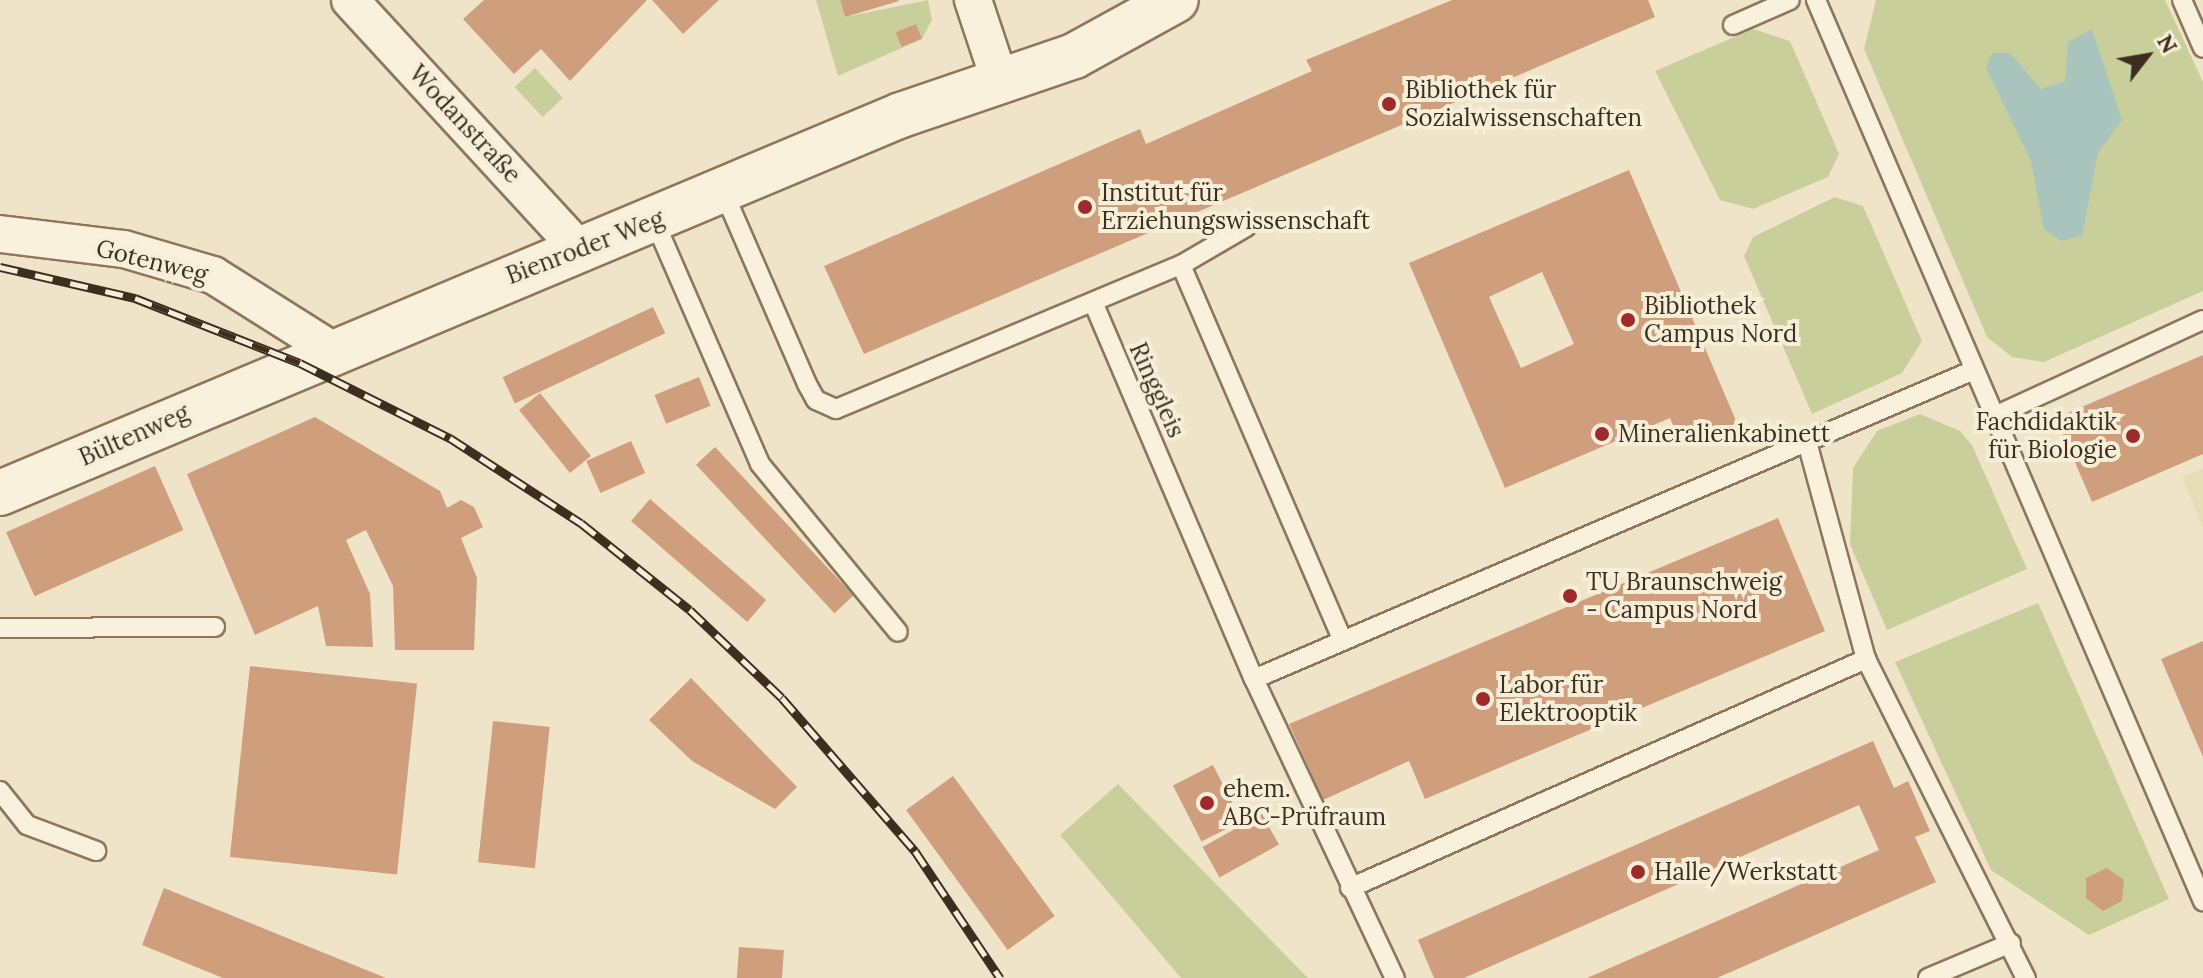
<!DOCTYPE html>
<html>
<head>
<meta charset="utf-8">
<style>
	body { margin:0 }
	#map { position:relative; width:2203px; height:978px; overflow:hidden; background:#f0e4c8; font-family:Lora,serif }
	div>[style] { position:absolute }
	.farmland>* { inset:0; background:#e6deb5 }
	.green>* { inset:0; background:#c9cf9b; transform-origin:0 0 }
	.water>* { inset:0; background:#a9c4bc }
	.building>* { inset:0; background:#cf9f7d; transform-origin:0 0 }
	.roads { filter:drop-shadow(2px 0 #8d765c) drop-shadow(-2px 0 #8d765c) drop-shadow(0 2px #8d765c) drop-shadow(0 -2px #8d765c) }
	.lane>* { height:18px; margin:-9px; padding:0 9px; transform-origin:9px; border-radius:9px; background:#faf1dc }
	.street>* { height:36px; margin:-18px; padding:0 18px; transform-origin:18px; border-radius:18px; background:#faf1dc }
	.secondary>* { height:44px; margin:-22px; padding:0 22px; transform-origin:22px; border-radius:22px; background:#faf1dc }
	.rail>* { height:9px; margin-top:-4.5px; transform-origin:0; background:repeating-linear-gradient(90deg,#f7eed8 0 18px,#3d2e20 0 36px); box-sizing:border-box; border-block:2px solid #3d2e20 }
	.dots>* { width:22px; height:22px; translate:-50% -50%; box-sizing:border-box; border:4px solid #f7eed8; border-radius:50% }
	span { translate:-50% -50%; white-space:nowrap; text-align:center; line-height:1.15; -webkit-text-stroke:8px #f7eed8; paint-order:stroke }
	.poi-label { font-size:24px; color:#3d2e20 }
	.left { translate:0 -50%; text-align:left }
	.right { translate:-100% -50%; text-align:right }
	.street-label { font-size:24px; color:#3d2e20 }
	.north { position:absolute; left:2107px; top:16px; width:80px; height:80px; -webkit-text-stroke:6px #f7eed8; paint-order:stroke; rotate:59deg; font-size:22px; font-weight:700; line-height:32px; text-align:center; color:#3d2e20 }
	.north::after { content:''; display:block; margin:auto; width:28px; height:36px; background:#3d2e20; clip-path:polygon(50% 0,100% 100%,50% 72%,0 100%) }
</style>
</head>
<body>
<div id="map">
	<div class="farmland">
		<i style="clip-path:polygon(2203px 468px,2203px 528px,2182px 477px)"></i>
	</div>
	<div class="green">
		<i style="clip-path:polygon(816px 0,840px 0,845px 17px,928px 0,932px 20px,922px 39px,838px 76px)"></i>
		<i style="clip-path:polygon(1876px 0,2165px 0,2203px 82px,2203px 291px,2044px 362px,2012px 357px,1987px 337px,1864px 49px)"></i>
		<i style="clip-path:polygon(1753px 29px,1790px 41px,1839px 154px,1828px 177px,1753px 209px,1720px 200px,1655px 71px)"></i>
		<i style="left:535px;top:68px;width:41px;height:28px;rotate:47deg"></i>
		<i style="clip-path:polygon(1835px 197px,1863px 206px,1922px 341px,1902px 373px,1812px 414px,1744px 256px,1753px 237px)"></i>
		<i style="clip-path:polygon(1920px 414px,1960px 431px,1972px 445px,2027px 569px,1887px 630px,1850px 544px,1853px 468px,1877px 431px)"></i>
		<i style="clip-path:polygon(2038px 603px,2169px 899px,2089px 935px,1991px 870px,1895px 662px)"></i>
		<i style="clip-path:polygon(1118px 784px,1308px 978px,1181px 978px,1060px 835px)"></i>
	</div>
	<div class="water">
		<i style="clip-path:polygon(2092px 29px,2122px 120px,2098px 153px,2082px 236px,2061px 241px,2044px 229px,2031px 161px,1986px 68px,1992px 53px,2010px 53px,2041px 89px,2065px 81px,2068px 42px)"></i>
	</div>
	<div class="building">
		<i style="clip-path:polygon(484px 0,647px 0,570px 81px,541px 49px,514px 74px,463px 19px)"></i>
		<i style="clip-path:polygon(652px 0,719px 0,683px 34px)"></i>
		<i style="clip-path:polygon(840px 0,898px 0,899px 1px,845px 17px)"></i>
		<i style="clip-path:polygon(1452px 0,1648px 0,1655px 17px,864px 354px,824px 266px,1140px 129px,1146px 144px,1312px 71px,1306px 60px)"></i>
		<i style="left:916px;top:24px;width:16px;height:22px;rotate:68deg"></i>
		<i style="clip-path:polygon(evenodd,1629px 170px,1737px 423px,1682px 446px,1670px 418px,1505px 488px,1409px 263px,1629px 170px,1542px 272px,1574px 344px,1521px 368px,1489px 297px,1542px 272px)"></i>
		<i style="left:653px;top:307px;width:29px;height:166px;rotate:65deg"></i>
		<i style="clip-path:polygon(2203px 355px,2203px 454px,2092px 502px,2056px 418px)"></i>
		<i style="left:699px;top:377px;width:31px;height:48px;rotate:68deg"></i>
		<i style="left:540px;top:393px;width:81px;height:27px;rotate:51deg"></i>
		<i style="clip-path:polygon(315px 417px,440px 491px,447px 508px,461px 500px,474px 507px,483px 527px,461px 538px,477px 578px,474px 650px,395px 650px,393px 586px,366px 530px,346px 540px,370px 594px,373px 647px,326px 646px,318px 606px,255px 635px,187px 474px)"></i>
		<i style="left:631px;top:441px;width:35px;height:49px;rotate:66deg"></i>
		<i style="left:715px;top:447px;width:203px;height:26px;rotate:47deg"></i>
		<i style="left:155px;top:466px;width:70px;height:163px;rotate:66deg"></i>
		<i style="left:650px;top:499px;width:154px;height:29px;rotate:41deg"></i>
		<i style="clip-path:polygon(1778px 518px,1825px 631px,1425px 799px,1409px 761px,1323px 800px,1289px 724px)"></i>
		<i style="clip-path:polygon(2203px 641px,2203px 757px,2161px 659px)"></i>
		<i style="left:250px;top:666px;width:168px;height:192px;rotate:6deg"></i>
		<i style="clip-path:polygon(691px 678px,797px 787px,775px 809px,692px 761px,649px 720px)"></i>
		<i style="left:493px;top:721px;width:57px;height:142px;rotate:6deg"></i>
		<i style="clip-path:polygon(1873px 741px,1894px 788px,1908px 781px,1930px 831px,1915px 837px,1936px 882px,1717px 978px,1587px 978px,1879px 850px,1859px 805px,1464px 978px,1434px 978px,1418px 940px)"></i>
		<i style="left:1213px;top:765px;width:63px;height:45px;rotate:63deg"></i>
		<i style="left:953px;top:776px;width:173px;height:58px;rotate:54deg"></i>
		<i style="left:1262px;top:814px;width:35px;height:68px;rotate:61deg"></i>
		<i style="clip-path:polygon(2107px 868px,2124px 880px,2122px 901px,2103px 911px,2086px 898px,2086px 878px)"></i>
		<i style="clip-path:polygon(164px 888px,386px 978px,223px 978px,142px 945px)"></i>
		<i style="left:739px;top:947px;width:45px;height:31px;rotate:4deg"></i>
	</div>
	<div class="roads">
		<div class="lane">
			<i style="left:1816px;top:0;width:981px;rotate:66.76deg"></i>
			<i style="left:2182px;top:0;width:52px;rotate:66.4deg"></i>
			<i style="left:1733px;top:25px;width:62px;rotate:-23.7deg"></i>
			<i style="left:724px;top:193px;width:208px;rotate:66.5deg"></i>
			<i style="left:807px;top:384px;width:18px;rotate:61deg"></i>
			<i style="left:816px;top:400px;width:22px;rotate:24deg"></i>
			<i style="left:836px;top:409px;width:374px;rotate:-22.7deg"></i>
			<i style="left:1181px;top:265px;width:75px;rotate:-30.3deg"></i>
			<i style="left:654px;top:220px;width:266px;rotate:66.5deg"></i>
			<i style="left:760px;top:464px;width:217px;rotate:50.6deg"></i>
			<i style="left:1181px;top:265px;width:404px;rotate:66.7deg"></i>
			<i style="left:1093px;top:302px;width:410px;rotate:66.9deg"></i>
			<i style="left:1254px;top:679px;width:331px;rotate:64.8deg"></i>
			<i style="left:1995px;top:416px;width:229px;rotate:-24.8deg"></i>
			<i style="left:1807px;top:442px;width:225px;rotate:74.8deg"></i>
			<i style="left:1866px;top:659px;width:357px;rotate:63.4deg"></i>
			<i style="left:0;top:628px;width:215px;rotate:-0.3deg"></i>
			<i style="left:1254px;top:679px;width:784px;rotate:-23.23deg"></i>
			<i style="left:0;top:791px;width:43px;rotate:51.5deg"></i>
			<i style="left:27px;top:825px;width:74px;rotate:20.6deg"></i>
			<i style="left:1350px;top:888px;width:565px;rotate:-23.93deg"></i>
			<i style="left:1928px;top:978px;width:90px;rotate:-22.9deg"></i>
		</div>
		<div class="street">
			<i style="left:350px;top:0;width:338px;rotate:47.4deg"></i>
			<i style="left:973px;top:0;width:89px;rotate:71.6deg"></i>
			<i style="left:0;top:234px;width:125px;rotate:6.9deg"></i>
			<i style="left:124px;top:249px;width:93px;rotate:16.3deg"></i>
			<i style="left:213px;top:275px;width:141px;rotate:32.2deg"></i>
		</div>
		<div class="secondary">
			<i style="left:0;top:493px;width:977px;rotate:-22.76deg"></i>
			<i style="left:901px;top:115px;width:183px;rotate:-18.8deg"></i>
			<i style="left:1074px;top:56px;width:116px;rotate:-28.8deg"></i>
		</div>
	</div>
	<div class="rail">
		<i style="left:0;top:267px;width:139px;rotate:12.9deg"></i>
		<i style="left:135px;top:298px;width:177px;rotate:21.5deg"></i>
		<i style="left:300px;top:363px;width:168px;rotate:26.6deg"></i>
		<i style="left:450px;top:438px;width:156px;rotate:33deg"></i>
		<i style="left:581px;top:523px;width:139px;rotate:38.6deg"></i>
		<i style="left:690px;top:610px;width:127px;rotate:43.7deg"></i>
		<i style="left:782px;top:698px;width:203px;rotate:49deg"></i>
		<i style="left:915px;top:851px;width:153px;rotate:56.2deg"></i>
	</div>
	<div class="dots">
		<i style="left:1389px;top:104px;background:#9e2a2b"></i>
		<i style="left:1085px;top:207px;background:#9e2a2b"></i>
		<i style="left:1628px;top:320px;background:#9e2a2b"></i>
		<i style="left:1602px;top:434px;background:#9e2a2b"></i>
		<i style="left:2133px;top:436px;background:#9e2a2b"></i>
		<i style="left:1570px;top:596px;background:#9e2a2b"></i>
		<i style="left:1483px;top:699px;background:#9e2a2b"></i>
		<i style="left:1207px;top:803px;background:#9e2a2b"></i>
		<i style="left:1638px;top:872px;background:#9e2a2b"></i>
	</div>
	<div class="poi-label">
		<span class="left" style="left:1405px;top:104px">Bibliothek für<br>Sozialwissenschaften</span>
		<span class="left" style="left:1101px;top:207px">Institut für<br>Erziehungswissenschaft</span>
		<span class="left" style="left:1644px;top:320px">Bibliothek<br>Campus Nord</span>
		<span class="right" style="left:2117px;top:436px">Fachdidaktik<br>für Biologie</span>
		<span class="left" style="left:1618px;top:434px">Mineralienkabinett</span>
		<span class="left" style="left:1586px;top:596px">TU Braunschweig<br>- Campus Nord</span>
		<span class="left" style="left:1499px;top:699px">Labor für<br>Elektrooptik</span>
		<span class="left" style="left:1223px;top:803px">ehem.<br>ABC-Prüfraum</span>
		<span class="left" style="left:1654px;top:872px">Halle/Werkstatt</span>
	</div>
	<div class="street-label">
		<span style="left:465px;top:124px;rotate:47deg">Wodanstraße</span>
		<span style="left:585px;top:247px;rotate:-21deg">Bienroder Weg</span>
		<span style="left:152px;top:261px;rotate:14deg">Gotenweg</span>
		<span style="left:1157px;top:390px;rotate:66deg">Ringgleis</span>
		<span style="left:134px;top:435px;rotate:-24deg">Bültenweg</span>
	</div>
	<div class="north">N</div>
</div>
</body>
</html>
